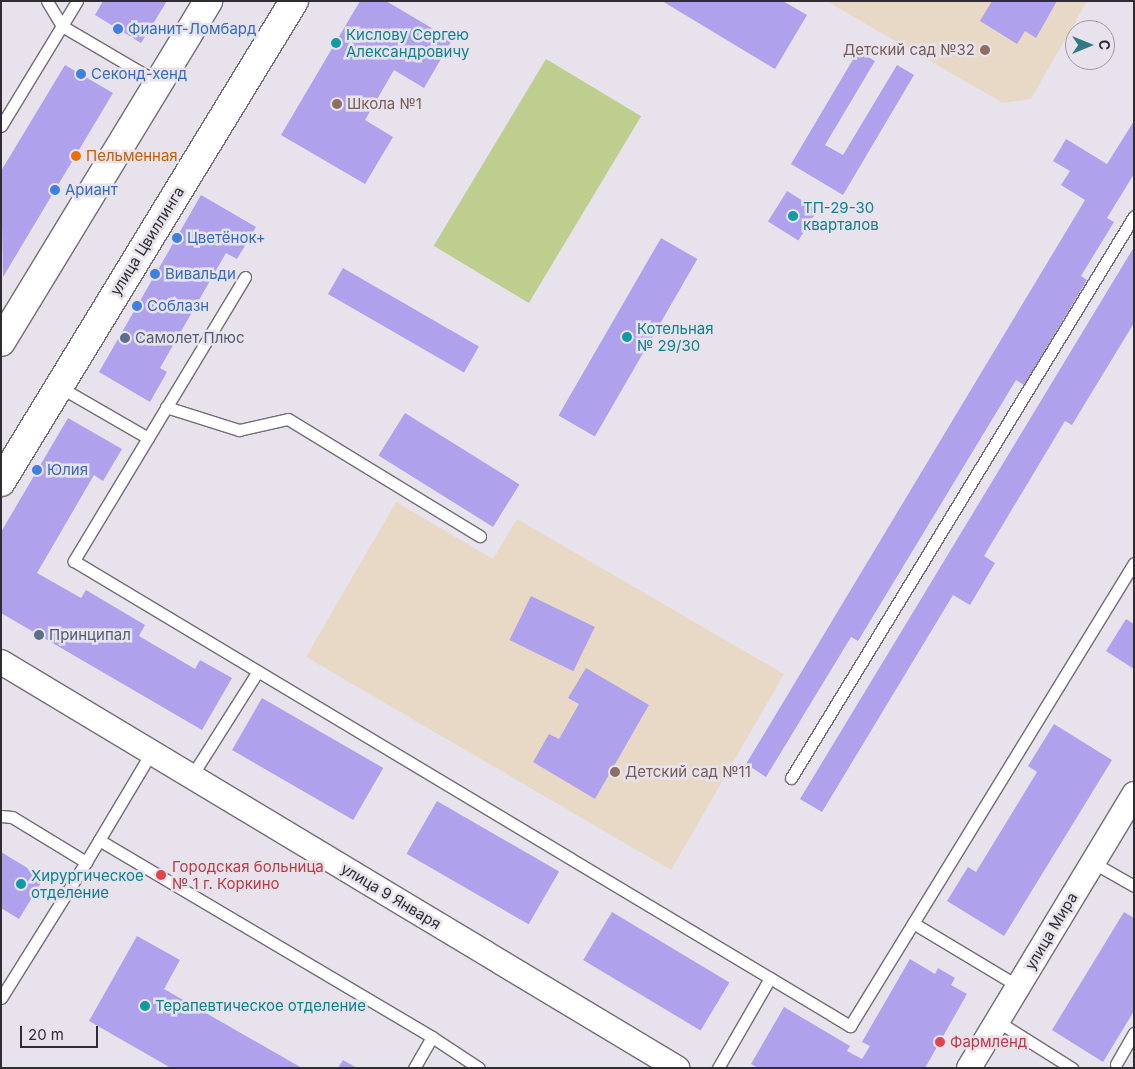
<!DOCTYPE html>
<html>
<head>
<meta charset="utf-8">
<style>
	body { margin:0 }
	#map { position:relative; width:1135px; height:1069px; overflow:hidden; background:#e8e2ed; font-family:Inter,sans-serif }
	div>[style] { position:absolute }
	.education>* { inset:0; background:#e7d9c6 }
	.green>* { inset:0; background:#bece8f; transform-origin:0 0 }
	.building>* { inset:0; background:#afa1eb; transform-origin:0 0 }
	.roads { filter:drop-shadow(1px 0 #736d76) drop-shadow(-1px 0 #736d76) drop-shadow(0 1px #736d76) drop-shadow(0 -1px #736d76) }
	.lane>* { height:11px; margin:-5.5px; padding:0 5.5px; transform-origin:5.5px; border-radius:5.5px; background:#fff }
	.street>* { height:24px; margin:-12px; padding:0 12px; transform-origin:12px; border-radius:12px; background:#fff }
	.secondary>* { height:28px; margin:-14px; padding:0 14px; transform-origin:14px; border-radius:14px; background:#fff }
	.dots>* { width:14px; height:14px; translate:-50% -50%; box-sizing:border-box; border:2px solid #e8e2ed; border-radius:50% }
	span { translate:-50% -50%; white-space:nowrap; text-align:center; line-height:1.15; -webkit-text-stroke:5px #e8e2ed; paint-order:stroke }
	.shop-label { font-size:15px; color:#366cbe }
	.left { translate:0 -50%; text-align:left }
	.culture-label { font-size:15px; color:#0d838f }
	.education-label { font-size:15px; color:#785e54 }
	.right { translate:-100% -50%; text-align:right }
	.food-label { font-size:15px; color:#c56008 }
	.street-label { font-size:15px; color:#2f2d31 }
	.service-label { font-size:15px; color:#4e5e75 }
	.health-label { font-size:15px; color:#be3a42 }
	.frame { position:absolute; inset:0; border:2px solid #2f2d31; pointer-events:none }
	.north { position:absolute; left:1065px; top:20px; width:50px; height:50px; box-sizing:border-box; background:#e8e2ed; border:1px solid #9e9aa2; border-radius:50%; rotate:90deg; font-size:14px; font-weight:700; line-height:20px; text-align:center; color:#2f2d31 }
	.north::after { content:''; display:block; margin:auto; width:18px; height:22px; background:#327a82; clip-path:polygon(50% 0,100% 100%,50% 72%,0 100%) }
	.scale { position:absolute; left:20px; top:1026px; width:78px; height:22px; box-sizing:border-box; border:2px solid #2f2d31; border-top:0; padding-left:6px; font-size:15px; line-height:18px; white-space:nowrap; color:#2f2d31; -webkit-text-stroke:4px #e8e2ed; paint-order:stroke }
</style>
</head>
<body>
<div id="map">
	<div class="education">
		<i style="clip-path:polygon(826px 1px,1087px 1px,1031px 99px,1003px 103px)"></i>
		<i style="clip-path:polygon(396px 502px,493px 559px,517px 519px,784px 674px,671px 870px,306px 657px)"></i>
	</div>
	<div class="green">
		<i style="left:546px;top:59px;width:111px;height:218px;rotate:31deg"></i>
	</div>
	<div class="building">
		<i style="clip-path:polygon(103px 1px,167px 1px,141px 43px,95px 15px)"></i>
		<i style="clip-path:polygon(360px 1px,386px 1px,452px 40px,424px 88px,394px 70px,365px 120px,393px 137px,365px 184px,281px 135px)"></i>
		<i style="clip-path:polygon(662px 1px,783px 1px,807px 15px,775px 69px)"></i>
		<i style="clip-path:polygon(992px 1px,1057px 1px,1036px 38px,1025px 31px,1017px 44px,980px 21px)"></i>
		<i style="clip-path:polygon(858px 51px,875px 61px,825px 145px,843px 155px,897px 65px,914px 75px,843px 195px,791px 164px)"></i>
		<i style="clip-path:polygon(65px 65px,113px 93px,3px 277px,1px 171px)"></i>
		<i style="clip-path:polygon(1134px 121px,1134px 174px,1107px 218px,1114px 222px,1081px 276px,1087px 280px,1024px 385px,1016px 380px,858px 641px,851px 637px,766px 777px,746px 764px,1085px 200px,1061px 185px,1070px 171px,1053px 161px,1066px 139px,1107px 164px)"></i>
		<i style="left:787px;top:191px;width:36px;height:36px;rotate:32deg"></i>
		<i style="clip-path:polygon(201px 195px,256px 227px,237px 259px,226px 253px,160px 368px,167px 372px,150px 402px,99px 372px)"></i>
		<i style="left:661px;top:238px;width:42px;height:205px;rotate:30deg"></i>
		<i style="clip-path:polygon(1134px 247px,1134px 323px,1072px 425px,1065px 421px,984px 556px,995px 563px,970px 605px,953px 595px,822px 812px,800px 799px)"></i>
		<i style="left:343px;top:268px;width:157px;height:30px;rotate:30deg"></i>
		<i style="left:405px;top:413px;width:135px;height:50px;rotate:32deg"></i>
		<i style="clip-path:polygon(68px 418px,122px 449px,103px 481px,94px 475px,37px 573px,81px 598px,86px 590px,145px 625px,139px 636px,195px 669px,200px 660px,232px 678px,202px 730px,1px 613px,1px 532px)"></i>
		<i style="left:531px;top:596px;width:71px;height:49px;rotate:26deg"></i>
		<i style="clip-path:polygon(1126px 619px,1134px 624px,1134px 669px,1106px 651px)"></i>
		<i style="clip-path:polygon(586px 668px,649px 705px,595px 799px,533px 762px,549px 734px,559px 739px,579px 704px,568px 698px)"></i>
		<i style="left:262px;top:698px;width:140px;height:60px;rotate:30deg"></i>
		<i style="clip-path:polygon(1054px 724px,1112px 760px,1004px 936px,947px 901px,968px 867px,976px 872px,1037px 772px,1028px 766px)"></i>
		<i style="left:437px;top:801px;width:141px;height:61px;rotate:30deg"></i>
		<i style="clip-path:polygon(1px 852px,44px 878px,19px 919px,1px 908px)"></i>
		<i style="left:612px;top:912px;width:137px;height:56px;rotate:31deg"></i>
		<i style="clip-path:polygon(1124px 912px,1134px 918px,1134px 1011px,1103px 1062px,1052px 1030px)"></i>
		<i style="clip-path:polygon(137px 936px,180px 960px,164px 989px,302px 1068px,171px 1068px,89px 1021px)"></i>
		<i style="clip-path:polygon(910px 959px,935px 974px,938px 968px,955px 978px,951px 985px,967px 994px,925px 1068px,758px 1068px,751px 1064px,784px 1007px,850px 1046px,847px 1051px,862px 1059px,870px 1046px,862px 1042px)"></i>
		<i style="clip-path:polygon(343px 1060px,357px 1068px,338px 1068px)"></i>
	</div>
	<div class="roads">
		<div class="lane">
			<i style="left:47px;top:1px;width:29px;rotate:59deg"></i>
			<i style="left:62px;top:26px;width:113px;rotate:30.4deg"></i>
			<i style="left:1px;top:126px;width:146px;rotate:-58.7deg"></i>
			<i style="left:245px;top:277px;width:332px;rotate:121.1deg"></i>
			<i style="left:74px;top:561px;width:905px;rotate:30.93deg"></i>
			<i style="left:850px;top:1026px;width:543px;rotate:-58.48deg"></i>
			<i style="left:58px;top:386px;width:104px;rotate:30deg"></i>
			<i style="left:166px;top:407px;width:77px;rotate:17.5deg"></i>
			<i style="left:239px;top:430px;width:50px;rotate:-12.7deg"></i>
			<i style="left:288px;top:419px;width:225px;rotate:31.4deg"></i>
			<i style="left:191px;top:777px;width:125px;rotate:-57.7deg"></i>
			<i style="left:791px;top:778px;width:658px;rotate:-58.6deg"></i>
			<i style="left:1px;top:816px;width:11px;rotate:5deg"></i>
			<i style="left:12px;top:817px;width:87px;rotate:31.3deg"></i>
			<i style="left:86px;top:862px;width:127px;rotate:-59.2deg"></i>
			<i style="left:99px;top:840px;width:387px;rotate:30.6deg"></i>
			<i style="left:432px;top:1037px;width:36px;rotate:120deg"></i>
			<i style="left:1092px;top:862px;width:48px;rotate:29.7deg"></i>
			<i style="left:913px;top:923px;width:122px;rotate:31deg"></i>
			<i style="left:1px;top:998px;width:160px;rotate:-58deg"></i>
			<i style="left:997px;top:1021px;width:89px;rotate:32.1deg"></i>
			<i style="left:432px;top:1037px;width:56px;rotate:33.4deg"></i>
			<i style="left:1116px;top:1064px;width:36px;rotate:-60deg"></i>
			<i style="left:718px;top:1068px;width:104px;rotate:-60deg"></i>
		</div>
		<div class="street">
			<i style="left:1px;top:662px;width:789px;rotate:30.99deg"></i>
			<i style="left:969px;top:1068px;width:320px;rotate:-58.9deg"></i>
		</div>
		<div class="secondary">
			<i style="left:1px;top:342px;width:399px;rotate:-58.7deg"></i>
			<i style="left:1px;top:482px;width:563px;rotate:-58.65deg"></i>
		</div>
	</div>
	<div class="dots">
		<i style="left:118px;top:29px;background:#3f7fe0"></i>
		<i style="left:336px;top:43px;background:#0f9aa8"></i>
		<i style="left:985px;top:50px;background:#8d6e63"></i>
		<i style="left:81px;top:74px;background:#3f7fe0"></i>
		<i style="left:337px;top:104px;background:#8d6e63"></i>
		<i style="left:76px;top:156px;background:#e8710a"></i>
		<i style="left:55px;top:190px;background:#3f7fe0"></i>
		<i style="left:793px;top:216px;background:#0f9aa8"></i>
		<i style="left:177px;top:238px;background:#3f7fe0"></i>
		<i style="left:155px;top:274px;background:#3f7fe0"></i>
		<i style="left:137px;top:306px;background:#3f7fe0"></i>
		<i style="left:627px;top:337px;background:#0f9aa8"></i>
		<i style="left:125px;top:338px;background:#5c6f8a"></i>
		<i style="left:37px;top:470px;background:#3f7fe0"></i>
		<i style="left:39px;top:635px;background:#5c6f8a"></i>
		<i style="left:615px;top:772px;background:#8d6e63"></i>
		<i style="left:161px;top:875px;background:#e0444e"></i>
		<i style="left:21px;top:884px;background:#0f9aa8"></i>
		<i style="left:145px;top:1006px;background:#0f9aa8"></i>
		<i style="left:940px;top:1042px;background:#e0444e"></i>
	</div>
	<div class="shop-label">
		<span class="left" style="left:128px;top:29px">Фианит-Ломбард</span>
		<span class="left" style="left:91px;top:74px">Секонд-хенд</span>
		<span class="left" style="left:65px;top:190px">Ариант</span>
		<span class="left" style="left:187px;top:238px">Цветёнок+</span>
		<span class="left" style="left:165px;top:274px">Вивальди</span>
		<span class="left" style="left:147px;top:306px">Соблазн</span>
		<span class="left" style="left:47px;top:470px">Юлия</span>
	</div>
	<div class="culture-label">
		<span class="left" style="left:346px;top:43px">Кислову Сергею<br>Александровичу</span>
		<span class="left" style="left:803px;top:216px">ТП-29-30<br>кварталов</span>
		<span class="left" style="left:637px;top:337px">Котельная<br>№ 29/30</span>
		<span class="left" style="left:31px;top:884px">Хирургическое<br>отделение</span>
		<span class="left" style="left:155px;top:1006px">Терапевтическое отделение</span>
	</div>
	<div class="education-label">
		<span class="right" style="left:975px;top:50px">Детский сад №32</span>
		<span class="left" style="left:347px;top:104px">Школа №1</span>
		<span class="left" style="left:625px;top:772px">Детский сад №11</span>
	</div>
	<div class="food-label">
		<span class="left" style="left:86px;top:156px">Пельменная</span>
	</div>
	<div class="street-label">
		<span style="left:147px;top:241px;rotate:-58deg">улица Цвиллинга</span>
		<span style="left:391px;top:896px;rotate:31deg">улица 9 Января</span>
		<span style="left:1051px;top:931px;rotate:-59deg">улица Мира</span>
	</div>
	<div class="service-label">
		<span class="left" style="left:135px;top:338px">Самолет Плюс</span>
		<span class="left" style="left:49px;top:635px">Принципал</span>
	</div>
	<div class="health-label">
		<span class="left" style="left:172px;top:875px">Городская больница<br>№ 1 г. Коркино</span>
		<span class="left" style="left:950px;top:1042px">Фармленд</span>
	</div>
	<div class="frame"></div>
	<div class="north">С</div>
	<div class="scale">20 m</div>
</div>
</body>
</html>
